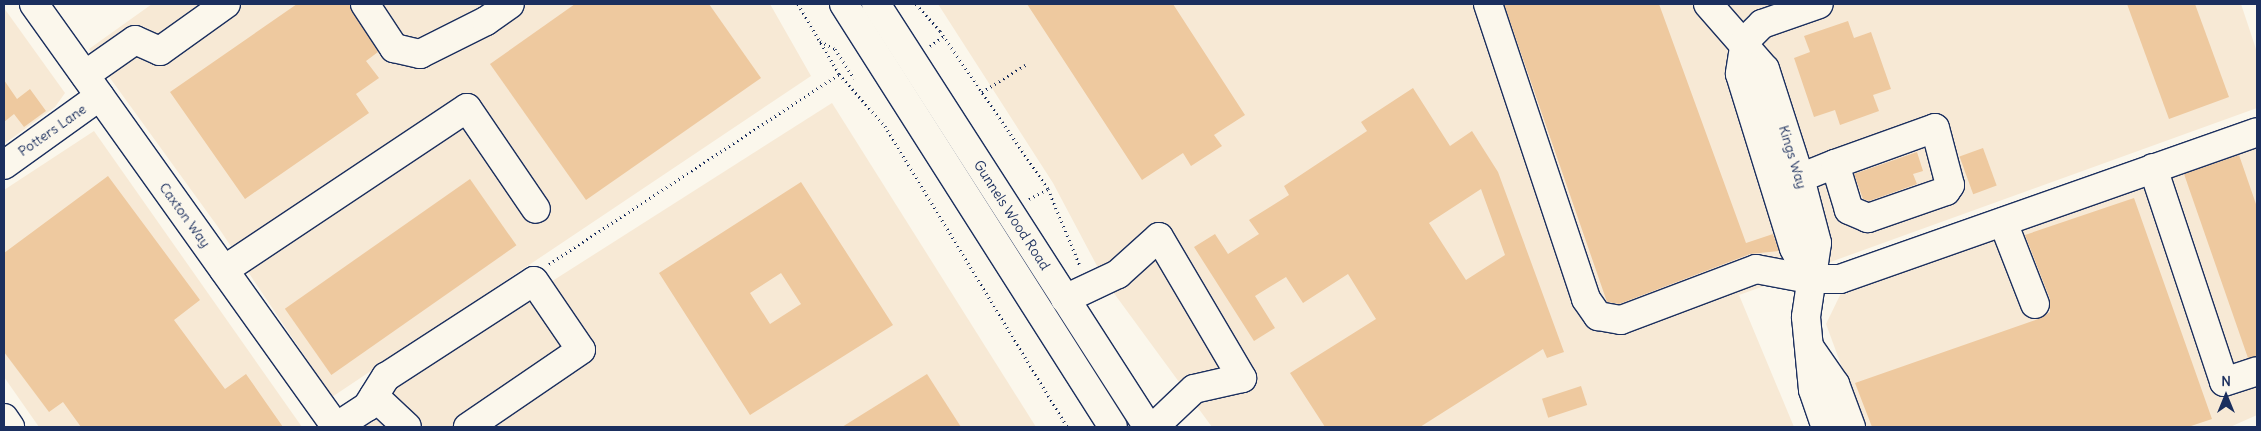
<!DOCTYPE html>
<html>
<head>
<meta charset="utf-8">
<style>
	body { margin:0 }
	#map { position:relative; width:2261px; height:431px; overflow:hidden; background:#fbf7ec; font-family:Delius,sans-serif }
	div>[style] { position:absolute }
	.built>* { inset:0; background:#f7e9d5 }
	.building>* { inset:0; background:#eec99f; transform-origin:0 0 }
	.path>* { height:3px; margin-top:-1.5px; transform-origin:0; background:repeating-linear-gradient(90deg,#1b2f5e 0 1px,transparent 0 5px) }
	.roads { filter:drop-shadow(1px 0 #1b2f5e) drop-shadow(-1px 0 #1b2f5e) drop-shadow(0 1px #1b2f5e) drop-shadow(0 -1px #1b2f5e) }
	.minor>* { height:28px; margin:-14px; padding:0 14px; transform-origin:14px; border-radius:14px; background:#fbf7ec }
	.major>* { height:28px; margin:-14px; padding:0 14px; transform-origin:14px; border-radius:14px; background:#fbf7ec }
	span { translate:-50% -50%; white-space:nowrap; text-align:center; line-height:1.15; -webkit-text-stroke:4px #fbf7ec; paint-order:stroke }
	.street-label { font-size:14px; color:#1b2f5e }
	.frame { position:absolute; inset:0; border:5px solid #1b2f5e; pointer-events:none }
	.north { position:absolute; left:2201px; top:371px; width:50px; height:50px; -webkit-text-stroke:4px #fbf7ec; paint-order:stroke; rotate:0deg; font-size:14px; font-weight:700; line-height:20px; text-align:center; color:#1b2f5e }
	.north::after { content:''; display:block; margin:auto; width:18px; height:22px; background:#1b2f5e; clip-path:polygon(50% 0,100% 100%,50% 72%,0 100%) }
</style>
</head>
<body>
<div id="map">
	<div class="built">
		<i style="clip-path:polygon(152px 4px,770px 4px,811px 76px,332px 397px,218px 227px,89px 49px)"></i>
		<i style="clip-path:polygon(938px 4px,2241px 4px,2257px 52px,2257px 108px,1739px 295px,1794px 427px,1212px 427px,1105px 281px,1053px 183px)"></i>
		<i style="clip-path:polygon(4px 8px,65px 93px,55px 107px,4px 144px)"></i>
		<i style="clip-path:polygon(832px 103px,1036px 427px,356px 427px,345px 413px)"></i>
		<i style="clip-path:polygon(94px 131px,302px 427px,39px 427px,4px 377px,4px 190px)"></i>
		<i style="clip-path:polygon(2257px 136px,2257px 415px,2230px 427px,1864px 427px,1826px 324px,1844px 287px)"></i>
	</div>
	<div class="building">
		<i style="clip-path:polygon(297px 4px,350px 4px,378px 52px,366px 61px,379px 78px,356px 94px,369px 113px,245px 199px,170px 92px)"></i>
		<i style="clip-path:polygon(575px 4px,709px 4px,761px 78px,586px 200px,490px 64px)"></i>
		<i style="clip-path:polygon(1027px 4px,1173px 4px,1245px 115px,1214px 135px,1222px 146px,1191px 166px,1183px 153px,1142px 180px)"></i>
		<i style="clip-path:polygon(1504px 4px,1659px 4px,1746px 243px,1773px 234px,1779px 251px,1750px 254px,1619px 304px,1607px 302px)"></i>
		<i style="clip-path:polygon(2127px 4px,2195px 4px,2229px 97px,2169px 119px)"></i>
		<i style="clip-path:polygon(1848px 21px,1854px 38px,1871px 32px,1891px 89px,1873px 95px,1879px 111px,1840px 125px,1835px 110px,1814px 117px,1794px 58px,1810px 52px,1804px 36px)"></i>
		<i style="clip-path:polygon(4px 80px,17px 99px,30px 89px,46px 111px,24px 127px,14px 114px,4px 122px)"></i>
		<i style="clip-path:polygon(evenodd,1413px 88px,1450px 146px,1472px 131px,1498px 172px,1564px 352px,1547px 358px,1543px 349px,1420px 427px,1325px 427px,1290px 373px,1376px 319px,1348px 274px,1303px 303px,1286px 277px,1255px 296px,1275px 328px,1254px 341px,1194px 247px,1215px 234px,1228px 254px,1259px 234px,1249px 220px,1289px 195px,1284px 186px,1367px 131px,1361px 122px,1413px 88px,1481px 189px,1505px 255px,1466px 280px,1429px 223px,1481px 189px)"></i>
		<i style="left:1983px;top:148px;width:40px;height:25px;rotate:70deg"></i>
		<i style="clip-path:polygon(1917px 152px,1923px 171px,1913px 174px,1917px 184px,1869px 201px,1863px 199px,1854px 174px)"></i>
		<i style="clip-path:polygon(2239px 155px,2257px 207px,2257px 356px,2248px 358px,2184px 174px)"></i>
		<i style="clip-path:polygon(108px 176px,200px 300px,174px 320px,225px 389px,246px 374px,283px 427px,81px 427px,63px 402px,49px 412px,4px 352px,4px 253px)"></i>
		<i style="left:470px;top:179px;width:81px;height:226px;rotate:55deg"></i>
		<i style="clip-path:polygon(evenodd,801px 182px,893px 325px,750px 415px,659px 273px,801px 182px,781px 273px,801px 304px,770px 324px,750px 293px,781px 273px)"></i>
		<i style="clip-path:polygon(2134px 198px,2212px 419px,2188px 427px,1872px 427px,1855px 383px,2041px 318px,2050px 312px,2050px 299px,2025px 235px)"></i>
		<i style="clip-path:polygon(927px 374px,961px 427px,842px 427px)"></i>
		<i style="left:1581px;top:386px;width:20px;height:41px;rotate:72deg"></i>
	</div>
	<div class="path">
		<i style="left:798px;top:4px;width:81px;rotate:59.6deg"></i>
		<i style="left:839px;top:74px;width:69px;rotate:48.5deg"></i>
		<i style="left:885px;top:126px;width:352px;rotate:58.8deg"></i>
		<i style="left:916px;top:4px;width:36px;rotate:48deg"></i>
		<i style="left:940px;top:31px;width:191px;rotate:55.6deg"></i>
		<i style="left:1048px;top:189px;width:83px;rotate:67.4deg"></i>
		<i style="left:820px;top:41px;width:17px;rotate:28deg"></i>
		<i style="left:835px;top:49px;width:35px;rotate:57deg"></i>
		<i style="left:930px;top:46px;width:17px;rotate:-36deg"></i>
		<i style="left:982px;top:92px;width:53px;rotate:-31.9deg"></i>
		<i style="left:1029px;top:199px;width:21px;rotate:-28deg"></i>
		<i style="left:549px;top:264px;width:347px;rotate:-33.2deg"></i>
	</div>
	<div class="roads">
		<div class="minor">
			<i style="left:34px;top:4px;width:520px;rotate:54.48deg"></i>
			<i style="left:336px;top:427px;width:37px;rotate:-33deg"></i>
			<i style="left:367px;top:407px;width:36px;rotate:-58deg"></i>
			<i style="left:386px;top:377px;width:176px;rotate:-33deg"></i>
			<i style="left:534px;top:281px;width:83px;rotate:55.7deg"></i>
			<i style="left:581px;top:350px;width:137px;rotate:145.7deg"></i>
			<i style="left:365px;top:4px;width:53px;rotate:56.6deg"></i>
			<i style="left:394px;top:48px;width:27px;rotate:13deg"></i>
			<i style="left:420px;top:54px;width:74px;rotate:-26.6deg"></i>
			<i style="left:486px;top:21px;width:29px;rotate:-35deg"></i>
			<i style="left:1488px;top:4px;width:311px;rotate:71.6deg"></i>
			<i style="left:1586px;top:299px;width:21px;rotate:55deg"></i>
			<i style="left:1598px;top:316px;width:23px;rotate:10deg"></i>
			<i style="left:1621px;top:320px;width:144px;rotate:-20.7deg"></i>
			<i style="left:1756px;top:269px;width:54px;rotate:10.7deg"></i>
			<i style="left:1809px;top:279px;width:31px"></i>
			<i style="left:1840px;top:279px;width:442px;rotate:-19.4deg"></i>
			<i style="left:1708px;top:4px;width:86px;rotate:48.8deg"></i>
			<i style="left:1765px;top:69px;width:114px;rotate:72.2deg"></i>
			<i style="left:1800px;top:178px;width:67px;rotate:75.3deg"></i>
			<i style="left:1817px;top:243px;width:75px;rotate:98.5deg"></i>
			<i style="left:1806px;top:317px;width:73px;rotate:84.5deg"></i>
			<i style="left:1813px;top:390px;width:39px;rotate:71deg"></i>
			<i style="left:1745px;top:41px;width:33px;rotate:99deg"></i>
			<i style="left:1740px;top:74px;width:182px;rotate:72.8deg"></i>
			<i style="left:1794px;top:248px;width:34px;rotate:64deg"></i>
			<i style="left:1745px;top:41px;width:24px;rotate:-45deg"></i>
			<i style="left:1762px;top:24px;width:60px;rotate:-19.3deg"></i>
			<i style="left:85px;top:75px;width:61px;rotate:-35deg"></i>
			<i style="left:135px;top:40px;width:27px;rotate:24deg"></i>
			<i style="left:160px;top:51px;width:81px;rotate:-35.5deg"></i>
			<i style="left:4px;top:165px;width:118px;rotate:-35.7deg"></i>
			<i style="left:2153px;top:168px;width:225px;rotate:71.6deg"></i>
			<i style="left:2224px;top:382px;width:35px;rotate:-18deg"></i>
			<i style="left:1800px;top:178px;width:38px;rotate:-22deg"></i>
			<i style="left:1835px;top:164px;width:106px;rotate:-19.8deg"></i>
			<i style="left:1935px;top:128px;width:59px;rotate:75.3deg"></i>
			<i style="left:1950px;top:185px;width:7px;rotate:124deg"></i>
			<i style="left:1946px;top:191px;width:83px;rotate:160.9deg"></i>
			<i style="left:1868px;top:218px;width:21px;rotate:-157deg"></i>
			<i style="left:1849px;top:210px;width:48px;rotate:-106.9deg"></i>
			<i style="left:2003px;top:222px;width:88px;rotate:68.7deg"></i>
			<i style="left:224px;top:270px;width:292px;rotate:-33.7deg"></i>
			<i style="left:467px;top:108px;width:122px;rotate:55.7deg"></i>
			<i style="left:1065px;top:299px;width:59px;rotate:-25.3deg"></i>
			<i style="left:1118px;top:274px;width:55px;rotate:-42.1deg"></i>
			<i style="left:1159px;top:237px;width:164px;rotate:59.5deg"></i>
			<i style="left:1242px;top:378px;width:49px;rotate:167.1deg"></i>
			<i style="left:1194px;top:389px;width:55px;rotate:136.5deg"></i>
			<i style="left:1810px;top:348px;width:44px;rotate:55.2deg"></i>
			<i style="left:1835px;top:384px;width:46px;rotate:69.6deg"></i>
			<i style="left:374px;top:396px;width:45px;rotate:43.2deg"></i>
			<i style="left:4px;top:418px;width:11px;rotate:56deg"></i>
		</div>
		<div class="major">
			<i style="left:844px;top:4px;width:501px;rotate:57.55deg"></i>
			<i style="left:876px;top:4px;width:503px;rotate:57.26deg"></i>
		</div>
	</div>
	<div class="street-label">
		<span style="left:52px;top:130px;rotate:-35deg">Potters Lane</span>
		<span style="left:1793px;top:157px;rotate:73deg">Kings Way</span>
		<span style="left:185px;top:215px;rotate:54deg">Caxton Way</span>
		<span style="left:1012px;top:215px;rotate:57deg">Gunnels Wood Road</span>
	</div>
	<div class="frame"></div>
	<div class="north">N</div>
</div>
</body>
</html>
